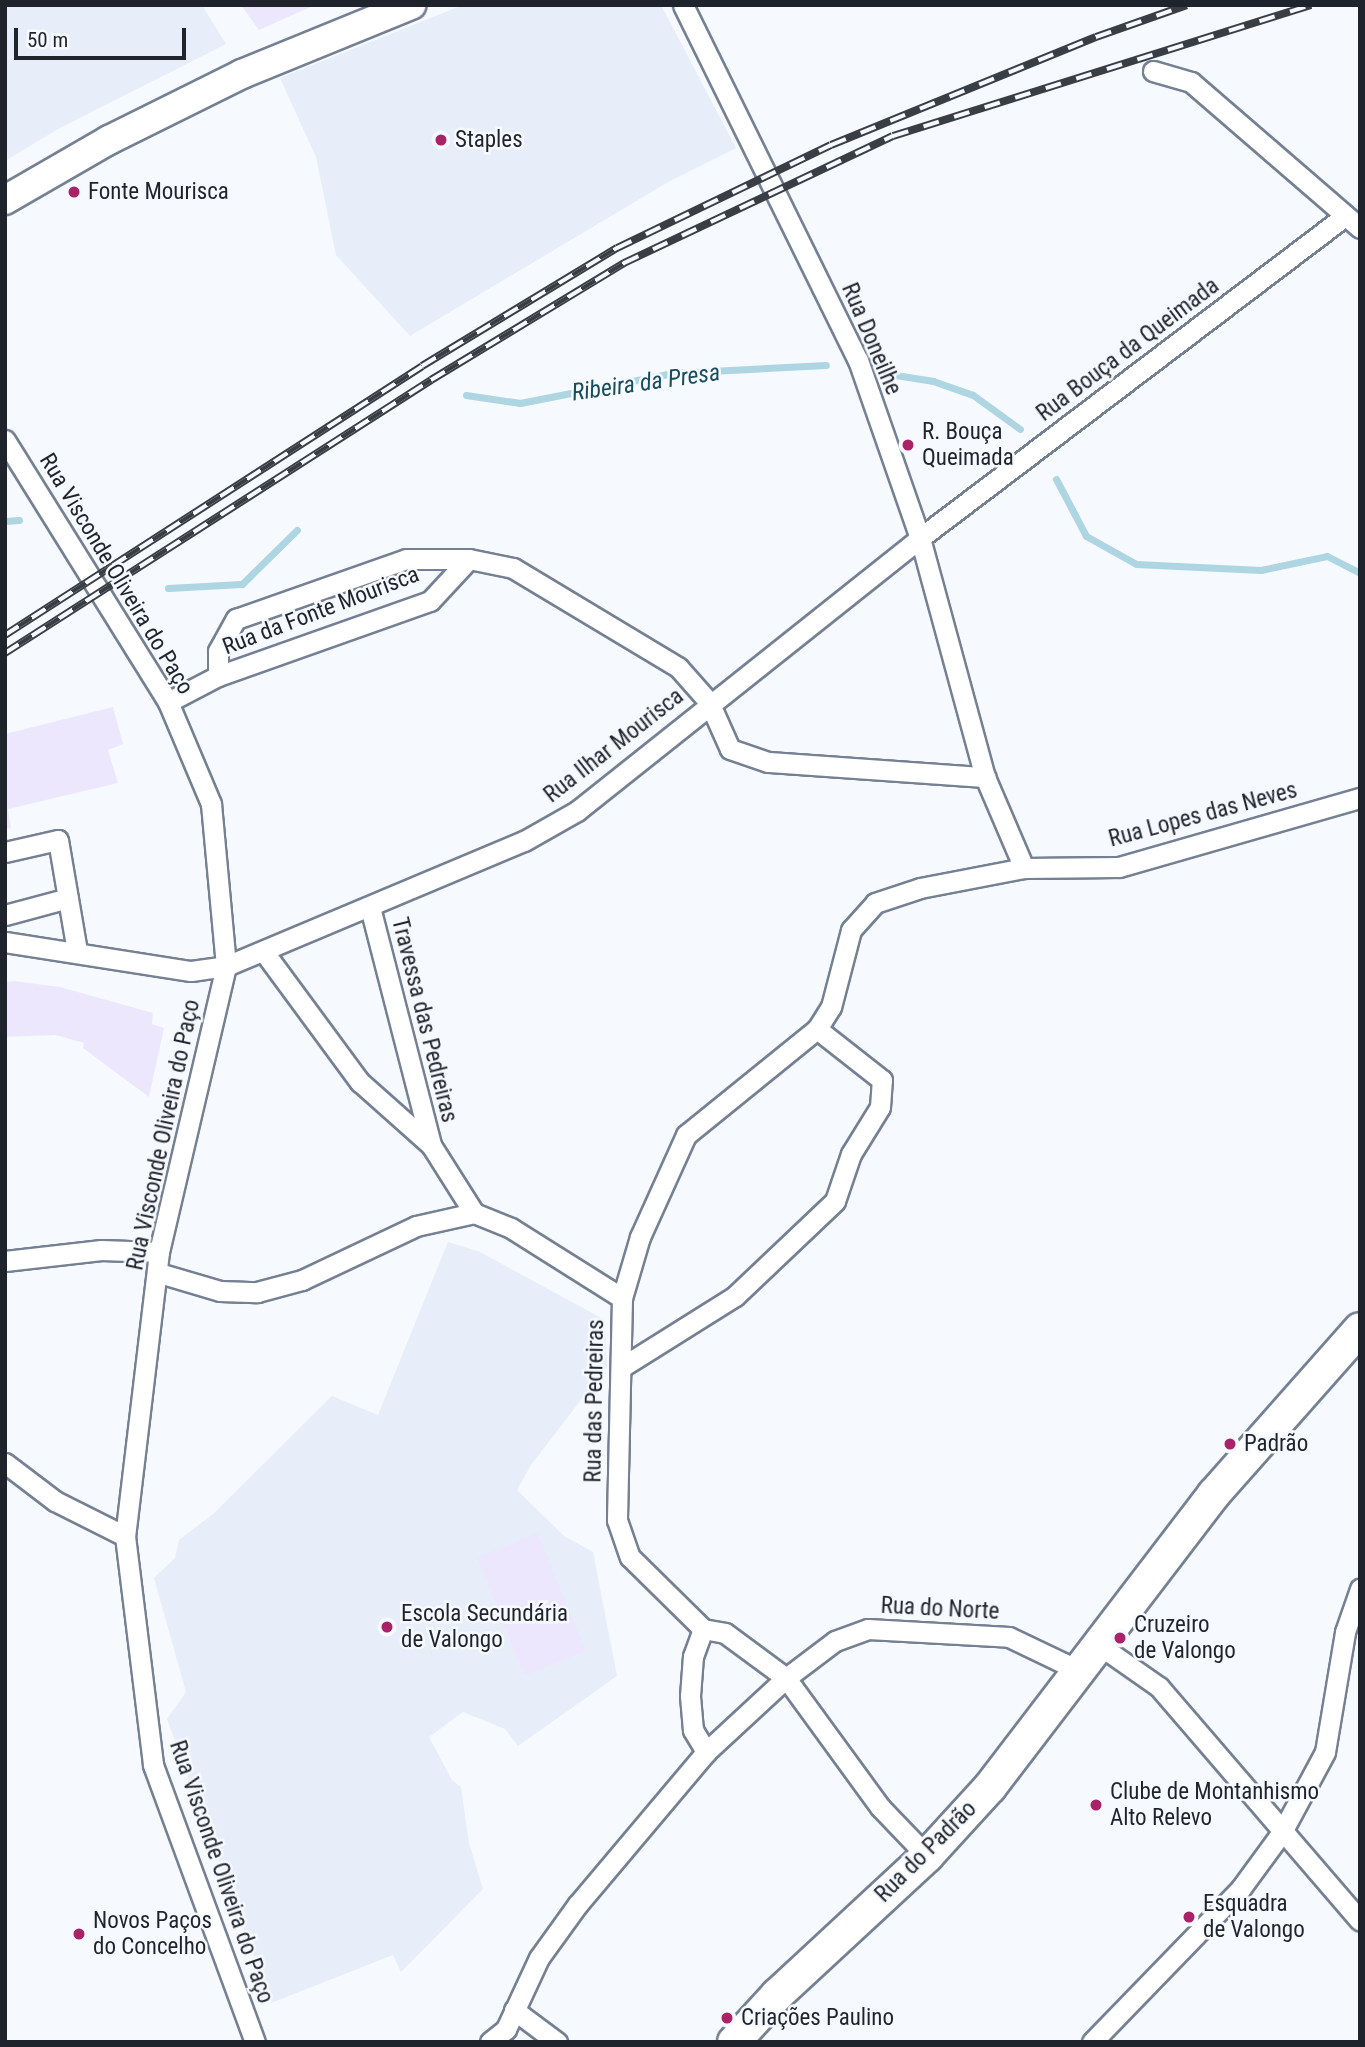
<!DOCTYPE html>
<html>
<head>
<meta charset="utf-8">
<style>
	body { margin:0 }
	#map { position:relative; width:1365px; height:2047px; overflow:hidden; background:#f6f9fd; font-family:"Roboto Condensed",sans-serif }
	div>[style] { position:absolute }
	.built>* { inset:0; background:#e7eef9 }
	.green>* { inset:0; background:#ede7fe; transform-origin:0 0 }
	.stream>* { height:7px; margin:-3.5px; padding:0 3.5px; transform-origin:3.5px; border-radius:3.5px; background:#add5e2 }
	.roads { filter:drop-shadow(2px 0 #758093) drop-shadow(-2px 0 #758093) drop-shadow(0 2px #758093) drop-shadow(0 -2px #758093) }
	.street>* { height:19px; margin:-9.5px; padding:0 9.5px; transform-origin:9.5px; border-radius:9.5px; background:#fff }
	.secondary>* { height:28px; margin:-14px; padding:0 14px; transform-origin:14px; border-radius:14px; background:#fff }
	.primary>* { height:32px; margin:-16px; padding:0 16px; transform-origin:16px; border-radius:16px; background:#fff }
	.rail>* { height:8px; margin-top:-4px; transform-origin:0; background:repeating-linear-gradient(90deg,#f6f9fd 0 16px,#393e45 0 32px); box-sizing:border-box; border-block:2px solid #393e45 }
	.dots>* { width:19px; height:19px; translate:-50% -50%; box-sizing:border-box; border:4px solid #f6f9fd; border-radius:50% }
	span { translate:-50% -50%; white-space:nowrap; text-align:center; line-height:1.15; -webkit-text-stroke:5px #f6f9fd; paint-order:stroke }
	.poi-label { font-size:23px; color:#1f242c }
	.left { translate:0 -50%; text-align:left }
	.street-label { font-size:23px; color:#1f242c }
	.water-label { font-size:24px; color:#174d5c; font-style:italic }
	.frame { position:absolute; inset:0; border:7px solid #1f242c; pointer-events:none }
	.scale { position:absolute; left:14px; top:28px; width:172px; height:32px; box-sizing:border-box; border:4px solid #1f242c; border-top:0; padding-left:9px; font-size:21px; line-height:24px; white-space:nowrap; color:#1f242c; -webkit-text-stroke:5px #f6f9fd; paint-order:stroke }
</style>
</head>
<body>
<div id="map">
	<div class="built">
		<i style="clip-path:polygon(5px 5px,202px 5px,226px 44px,58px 129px,5px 161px)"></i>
		<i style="clip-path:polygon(463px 5px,661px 5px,736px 148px,668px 182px,410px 336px,336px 255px,316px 157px,280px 78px)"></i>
		<i style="clip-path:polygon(448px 1242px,480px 1252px,605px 1320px,607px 1366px,531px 1465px,517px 1490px,564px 1536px,593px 1552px,617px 1676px,518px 1746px,505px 1729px,463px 1712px,429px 1737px,452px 1780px,461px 1787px,469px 1843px,483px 1889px,401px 1972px,393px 1955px,271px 2003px,167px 1719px,186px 1692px,154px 1578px,175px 1558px,179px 1540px,213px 1514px,332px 1396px,378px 1415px)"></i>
	</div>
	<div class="green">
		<i style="clip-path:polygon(241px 5px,315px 5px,259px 30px)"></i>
		<i style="clip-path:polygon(113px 707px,123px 744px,108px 750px,118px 783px,8px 809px,11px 828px,5px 829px,5px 734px)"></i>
		<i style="clip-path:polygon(14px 981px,60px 987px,153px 1013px,152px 1024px,164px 1028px,149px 1097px,83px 1048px,84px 1043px,56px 1035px,5px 1037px,5px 982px)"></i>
		<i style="left:538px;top:1533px;width:127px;height:66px;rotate:68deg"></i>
	</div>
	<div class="stream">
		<i style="left:889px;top:374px;width:45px;rotate:9deg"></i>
		<i style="left:933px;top:381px;width:42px;rotate:19.3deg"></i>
		<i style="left:973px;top:395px;width:58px;rotate:35.9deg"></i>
		<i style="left:466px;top:395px;width:55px;rotate:8.4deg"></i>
		<i style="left:520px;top:403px;width:156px;rotate:-11.1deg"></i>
		<i style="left:673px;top:373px;width:153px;rotate:-3deg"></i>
		<i style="left:1056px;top:479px;width:64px;rotate:62.2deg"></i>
		<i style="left:1086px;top:536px;width:57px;rotate:29.2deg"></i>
		<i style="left:1136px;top:564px;width:125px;rotate:2.7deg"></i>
		<i style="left:1261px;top:570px;width:67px;rotate:-12deg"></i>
		<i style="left:1327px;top:556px;width:37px;rotate:27deg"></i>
		<i style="left:5px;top:521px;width:14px;rotate:-4deg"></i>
		<i style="left:168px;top:588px;width:74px;rotate:-3.1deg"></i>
		<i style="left:242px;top:584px;width:77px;rotate:-44.5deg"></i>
	</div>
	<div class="roads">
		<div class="street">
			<i style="left:683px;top:5px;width:396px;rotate:63.8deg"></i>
			<i style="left:858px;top:360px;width:188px;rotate:70.8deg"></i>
			<i style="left:920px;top:538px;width:248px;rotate:74.8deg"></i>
			<i style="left:985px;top:777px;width:99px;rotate:66.8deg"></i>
			<i style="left:1153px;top:71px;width:40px;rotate:16deg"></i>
			<i style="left:1191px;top:82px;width:223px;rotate:40.8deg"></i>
			<i style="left:5px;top:440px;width:309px;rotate:58.1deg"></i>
			<i style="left:168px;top:702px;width:111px;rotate:67.1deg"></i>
			<i style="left:211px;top:804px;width:163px;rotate:84.7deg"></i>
			<i style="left:226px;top:966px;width:294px;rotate:103.2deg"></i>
			<i style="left:159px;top:1252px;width:286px;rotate:96.8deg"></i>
			<i style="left:125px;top:1536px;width:231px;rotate:83deg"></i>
			<i style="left:153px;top:1765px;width:295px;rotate:69.8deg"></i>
			<i style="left:218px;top:676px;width:25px;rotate:-90deg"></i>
			<i style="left:218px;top:651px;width:37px;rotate:-61deg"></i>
			<i style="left:236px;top:619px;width:180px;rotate:-19.4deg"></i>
			<i style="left:406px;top:559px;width:63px"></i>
			<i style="left:469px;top:559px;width:45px;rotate:11.6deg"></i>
			<i style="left:513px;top:568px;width:192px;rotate:31deg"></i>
			<i style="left:678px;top:667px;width:47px;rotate:48.5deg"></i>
			<i style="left:709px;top:702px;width:51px;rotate:65.9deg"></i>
			<i style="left:730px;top:749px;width:40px;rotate:18.9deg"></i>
			<i style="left:768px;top:762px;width:218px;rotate:4deg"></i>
			<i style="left:168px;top:702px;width:56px;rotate:-27.5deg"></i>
			<i style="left:218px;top:676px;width:225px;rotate:-19.5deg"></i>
			<i style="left:430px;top:601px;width:57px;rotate:-47.1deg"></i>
			<i style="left:5px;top:852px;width:54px;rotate:-12.8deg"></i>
			<i style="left:58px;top:840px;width:113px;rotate:80.3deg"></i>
			<i style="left:370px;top:907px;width:246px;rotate:75.6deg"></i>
			<i style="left:5px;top:915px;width:65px;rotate:-15.1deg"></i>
			<i style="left:5px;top:942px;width:188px;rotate:8.9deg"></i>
			<i style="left:191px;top:971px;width:35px;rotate:-8deg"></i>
			<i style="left:226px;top:966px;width:323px;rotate:-22.8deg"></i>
			<i style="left:524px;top:841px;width:61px;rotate:-29.5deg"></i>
			<i style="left:577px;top:811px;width:438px;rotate:-38.5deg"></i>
			<i style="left:920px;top:538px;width:533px;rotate:-37.15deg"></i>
			<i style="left:264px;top:952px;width:162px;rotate:53.6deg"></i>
			<i style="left:360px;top:1082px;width:95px;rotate:41.6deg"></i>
			<i style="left:431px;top:1145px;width:80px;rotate:57.7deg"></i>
			<i style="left:474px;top:1213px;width:40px;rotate:22deg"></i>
			<i style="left:511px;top:1228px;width:131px;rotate:32.2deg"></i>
			<i style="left:622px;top:1298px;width:222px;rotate:91.3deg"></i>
			<i style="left:617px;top:1520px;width:39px;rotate:71deg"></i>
			<i style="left:630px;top:1557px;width:103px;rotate:44.6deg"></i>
			<i style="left:703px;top:1629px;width:22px;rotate:10deg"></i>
			<i style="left:725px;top:1633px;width:76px;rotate:36.4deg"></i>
			<i style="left:786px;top:1678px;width:160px;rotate:53.9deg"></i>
			<i style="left:880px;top:1807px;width:68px;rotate:46.2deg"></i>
			<i style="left:5px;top:1261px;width:97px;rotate:-6.5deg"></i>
			<i style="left:101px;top:1250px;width:58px;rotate:2deg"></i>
			<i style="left:159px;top:1273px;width:64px;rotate:16.4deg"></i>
			<i style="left:220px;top:1291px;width:37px;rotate:2deg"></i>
			<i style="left:257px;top:1292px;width:47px;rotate:-14.9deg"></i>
			<i style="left:302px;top:1280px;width:126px;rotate:-25.3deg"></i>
			<i style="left:416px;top:1226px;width:59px;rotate:-12.6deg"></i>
			<i style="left:622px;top:1298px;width:64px;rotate:-73.6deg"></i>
			<i style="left:640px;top:1237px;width:112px;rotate:-65.7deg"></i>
			<i style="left:686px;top:1135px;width:169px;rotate:-39deg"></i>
			<i style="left:817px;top:1029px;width:26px;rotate:-58deg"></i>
			<i style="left:831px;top:1007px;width:80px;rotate:-75.4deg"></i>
			<i style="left:851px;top:930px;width:36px;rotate:-48deg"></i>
			<i style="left:875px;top:903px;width:47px;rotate:-18.4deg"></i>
			<i style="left:920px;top:888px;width:106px;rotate:-10.9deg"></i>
			<i style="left:1024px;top:868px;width:95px;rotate:-0.6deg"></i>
			<i style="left:1119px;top:867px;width:251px;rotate:-16deg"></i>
			<i style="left:622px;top:1367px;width:133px;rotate:-32.1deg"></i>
			<i style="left:735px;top:1296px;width:138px;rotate:-43.5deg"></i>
			<i style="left:835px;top:1201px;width:50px;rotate:-71.2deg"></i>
			<i style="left:851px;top:1154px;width:55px;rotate:-58.3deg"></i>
			<i style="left:880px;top:1107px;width:27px;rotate:-86deg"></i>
			<i style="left:882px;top:1080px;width:83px;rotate:-141.9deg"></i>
			<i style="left:5px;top:1463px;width:63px;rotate:37.2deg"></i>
			<i style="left:55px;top:1501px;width:78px;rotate:26.6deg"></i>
			<i style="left:703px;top:1629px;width:29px;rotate:110deg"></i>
			<i style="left:693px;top:1656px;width:40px;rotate:94.3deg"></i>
			<i style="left:690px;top:1696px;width:34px;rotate:85deg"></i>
			<i style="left:693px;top:1730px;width:26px;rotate:59deg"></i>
			<i style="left:1099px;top:1645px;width:73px;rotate:35deg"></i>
			<i style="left:1159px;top:1687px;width:308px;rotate:49.3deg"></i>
			<i style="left:514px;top:2010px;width:54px;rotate:36.7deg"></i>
			<i style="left:490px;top:2042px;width:21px;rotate:-39deg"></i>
			<i style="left:506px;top:2029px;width:78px;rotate:-65.1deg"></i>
			<i style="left:539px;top:1958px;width:67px;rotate:-54.2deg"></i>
			<i style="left:578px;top:1904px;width:199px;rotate:-49.9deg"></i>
			<i style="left:706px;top:1752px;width:109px;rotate:-42.8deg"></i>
			<i style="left:786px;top:1678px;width:61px;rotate:-37.1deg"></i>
			<i style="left:835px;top:1641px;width:35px;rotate:-20deg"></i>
			<i style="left:868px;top:1629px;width:141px;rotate:3.2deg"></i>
			<i style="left:1009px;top:1637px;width:79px;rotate:25.6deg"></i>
			<i style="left:1092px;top:2042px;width:214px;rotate:-45.9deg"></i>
			<i style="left:1241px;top:1888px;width:69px;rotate:-53.8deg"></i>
			<i style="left:1282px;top:1832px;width:91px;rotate:-61.7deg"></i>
			<i style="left:1325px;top:1752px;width:122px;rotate:-80.5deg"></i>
			<i style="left:1345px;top:1632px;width:46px;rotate:-70.8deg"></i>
		</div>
		<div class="secondary">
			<i style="left:5px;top:200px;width:120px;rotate:-30deg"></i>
			<i style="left:109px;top:140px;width:148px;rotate:-26.4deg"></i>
			<i style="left:242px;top:74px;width:183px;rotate:-22.2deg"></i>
		</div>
		<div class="primary">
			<i style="left:734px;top:2042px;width:64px;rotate:-47.5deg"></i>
			<i style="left:777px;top:1995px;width:205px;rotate:-42.8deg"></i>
			<i style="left:927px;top:1856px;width:93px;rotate:-47.6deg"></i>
			<i style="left:990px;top:1787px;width:369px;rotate:-52.6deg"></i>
			<i style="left:1214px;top:1494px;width:220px;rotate:-48.5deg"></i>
		</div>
	</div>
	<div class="rail">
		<i style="left:5px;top:635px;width:496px;rotate:-32.8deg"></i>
		<i style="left:422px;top:366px;width:228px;rotate:-31.2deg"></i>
		<i style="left:617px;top:248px;width:237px;rotate:-25.7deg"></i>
		<i style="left:831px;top:145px;width:286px;rotate:-22.2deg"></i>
		<i style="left:1096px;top:37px;width:96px;rotate:-19.4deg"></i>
		<i style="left:5px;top:653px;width:506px;rotate:-32.65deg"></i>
		<i style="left:431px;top:380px;width:226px;rotate:-31.2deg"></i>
		<i style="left:624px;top:263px;width:297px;rotate:-25.3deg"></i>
		<i style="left:893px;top:136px;width:438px;rotate:-17.4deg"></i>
	</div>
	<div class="dots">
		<i style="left:441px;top:140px;background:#aa2267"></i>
		<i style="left:74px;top:192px;background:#aa2267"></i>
		<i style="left:908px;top:445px;background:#aa2267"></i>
		<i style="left:1230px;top:1444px;background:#aa2267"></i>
		<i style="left:387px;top:1627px;background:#aa2267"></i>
		<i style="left:1120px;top:1638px;background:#aa2267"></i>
		<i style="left:1096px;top:1805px;background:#aa2267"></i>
		<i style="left:1189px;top:1917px;background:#aa2267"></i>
		<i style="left:79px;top:1934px;background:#aa2267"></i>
		<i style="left:727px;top:2018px;background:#aa2267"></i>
	</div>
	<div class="poi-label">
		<span class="left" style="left:455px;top:140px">Staples</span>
		<span class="left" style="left:88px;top:192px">Fonte Mourisca</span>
		<span class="left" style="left:922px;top:445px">R. Bouça<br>Queimada</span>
		<span class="left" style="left:1244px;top:1444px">Padrão</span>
		<span class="left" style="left:401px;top:1627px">Escola Secundária<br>de Valongo</span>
		<span class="left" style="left:1134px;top:1638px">Cruzeiro<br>de Valongo</span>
		<span class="left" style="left:1110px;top:1805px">Clube de Montanhismo<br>Alto Relevo</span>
		<span class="left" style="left:1203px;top:1917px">Esquadra<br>de Valongo</span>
		<span class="left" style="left:93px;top:1934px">Novos Paços<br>do Concelho</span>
		<span class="left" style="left:741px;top:2018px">Criações Paulino</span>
	</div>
	<div class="street-label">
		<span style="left:871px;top:339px;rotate:67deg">Rua Doneilhe</span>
		<span style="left:1128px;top:350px;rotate:-37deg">Rua Bouça da Queimada</span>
		<span style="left:116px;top:574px;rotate:59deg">Rua Visconde Oliveira do Paço</span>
		<span style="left:321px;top:611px;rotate:-21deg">Rua da Fonte Mourisca</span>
		<span style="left:614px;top:746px;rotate:-38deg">Rua Ilhar Mourisca</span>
		<span style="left:1203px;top:815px;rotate:-15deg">Rua Lopes das Neves</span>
		<span style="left:424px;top:1020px;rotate:76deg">Travessa das Pedreiras</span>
		<span style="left:164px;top:1135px;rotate:-78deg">Rua Visconde Oliveira do Paço</span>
		<span style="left:595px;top:1401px;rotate:-89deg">Rua das Pedreiras</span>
		<span style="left:940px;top:1609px;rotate:3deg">Rua do Norte</span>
		<span style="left:926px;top:1852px;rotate:-45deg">Rua do Padrão</span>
		<span style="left:221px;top:1872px;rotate:71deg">Rua Visconde Oliveira do Paço</span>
	</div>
	<div class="water-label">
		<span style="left:646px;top:383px;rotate:-8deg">Ribeira da Presa</span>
	</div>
	<div class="frame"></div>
	<div class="scale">50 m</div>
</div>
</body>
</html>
